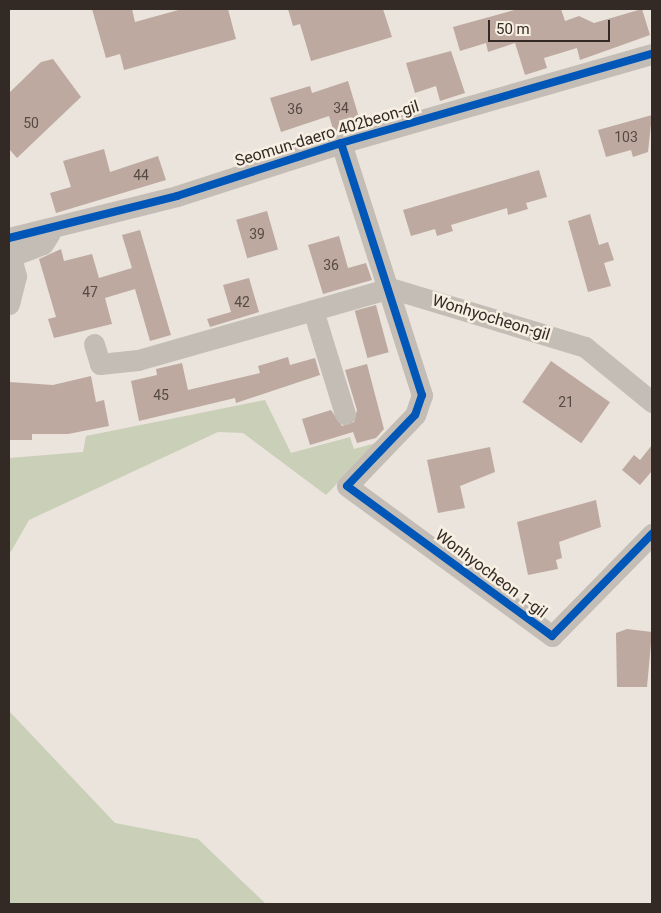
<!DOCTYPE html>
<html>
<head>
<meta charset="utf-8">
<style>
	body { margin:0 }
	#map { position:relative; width:661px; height:913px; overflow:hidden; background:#eae4dd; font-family:Roboto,sans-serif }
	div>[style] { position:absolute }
	.green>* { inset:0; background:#cacfb7 }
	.building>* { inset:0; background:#bda99f; transform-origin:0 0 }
	.minor>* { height:21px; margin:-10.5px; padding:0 10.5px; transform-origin:10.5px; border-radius:10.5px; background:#c3bdb6 }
	.cycleway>* { height:8px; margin:-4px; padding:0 4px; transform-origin:4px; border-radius:4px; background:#0057b8 }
	span { translate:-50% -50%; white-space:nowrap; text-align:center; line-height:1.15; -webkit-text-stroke:5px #f8efe3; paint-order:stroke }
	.number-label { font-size:14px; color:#564a44 }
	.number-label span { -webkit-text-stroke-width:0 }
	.street-label { font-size:16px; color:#332a25 }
	.frame { position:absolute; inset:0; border:10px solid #332a25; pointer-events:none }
	.scale { position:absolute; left:488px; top:20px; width:122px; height:22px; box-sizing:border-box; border:2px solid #332a25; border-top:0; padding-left:6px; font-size:15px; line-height:18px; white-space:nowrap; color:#332a25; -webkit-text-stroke:4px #f8efe3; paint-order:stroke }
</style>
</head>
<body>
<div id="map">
	<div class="green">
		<i style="clip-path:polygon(265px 400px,291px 453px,350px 437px,354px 449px,376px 443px,326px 495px,243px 433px,218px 432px,29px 520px,9px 555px,9px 458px,83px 452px,86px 436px)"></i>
		<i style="clip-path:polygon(9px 711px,115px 823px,198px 839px,266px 904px,9px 904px)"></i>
	</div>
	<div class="building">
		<i style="clip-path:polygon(92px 9px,132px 9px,135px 22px,182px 9px,228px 9px,236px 39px,124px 70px,120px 54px,106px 58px)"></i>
		<i style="clip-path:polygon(288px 9px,383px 9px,392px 37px,311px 61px,300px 24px,293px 26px)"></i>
		<i style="clip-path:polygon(518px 9px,561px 9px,565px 21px,579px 16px,594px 23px,642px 9px,650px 35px,580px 60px,577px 48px,544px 58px,547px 68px,525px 75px,515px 43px,488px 52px,486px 43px,460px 51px,453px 27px)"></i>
		<i style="clip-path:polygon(451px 51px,465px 93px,440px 101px,436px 86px,415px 93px,406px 63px)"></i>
		<i style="clip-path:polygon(53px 59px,81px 97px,17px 158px,9px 149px,9px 93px,41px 62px)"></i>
		<i style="clip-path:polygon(348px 81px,361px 124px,334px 132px,329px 116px,281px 132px,270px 98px,310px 86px,312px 93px)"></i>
		<i style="clip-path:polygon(652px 115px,648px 152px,633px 157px,631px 150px,606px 157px,598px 130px)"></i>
		<i style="clip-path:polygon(104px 149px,110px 172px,158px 156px,166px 180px,56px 213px,50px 193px,71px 187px,63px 161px)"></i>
		<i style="clip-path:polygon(539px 170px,547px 197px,526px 203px,528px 209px,508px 215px,507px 208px,451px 225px,453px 231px,437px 236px,435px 229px,411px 236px,403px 210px)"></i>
		<i style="left:267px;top:211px;width:40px;height:32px;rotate:74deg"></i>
		<i style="clip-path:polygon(590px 214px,599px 245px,608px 242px,614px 260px,604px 263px,611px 286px,588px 292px,568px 221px)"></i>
		<i style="clip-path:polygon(140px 230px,171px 335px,150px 341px,135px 289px,105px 298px,112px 324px,54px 338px,48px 319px,56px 317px,39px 259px,61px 249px,64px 261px,92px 254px,99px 278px,132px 268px,122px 235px)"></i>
		<i style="clip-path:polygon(339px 236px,348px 268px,366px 263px,372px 280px,323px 294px,308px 245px)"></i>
		<i style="clip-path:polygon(249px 278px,259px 312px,210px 327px,207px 319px,231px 312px,223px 285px)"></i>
		<i style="left:376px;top:305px;width:49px;height:22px;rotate:75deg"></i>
		<i style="clip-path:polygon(288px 357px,290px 365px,315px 358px,320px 375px,236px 403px,235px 398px,139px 421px,131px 381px,157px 375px,156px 369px,182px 363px,188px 390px,260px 373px,258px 366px)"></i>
		<i style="left:551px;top:361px;width:72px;height:50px;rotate:35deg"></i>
		<i style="clip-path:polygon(367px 364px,384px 429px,376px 438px,357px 443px,353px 432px,310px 445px,302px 419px,331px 410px,342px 426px,354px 422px,357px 410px,345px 370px)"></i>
		<i style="clip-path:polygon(91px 376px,96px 402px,104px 400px,109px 426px,68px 434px,32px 434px,32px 440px,9px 440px,9px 382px,53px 385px)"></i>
		<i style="clip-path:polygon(652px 445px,652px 471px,640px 485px,622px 470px,634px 455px,640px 460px)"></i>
		<i style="clip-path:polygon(490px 447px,495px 472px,460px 486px,465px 508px,438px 513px,427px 460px)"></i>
		<i style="clip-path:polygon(596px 500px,601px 527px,559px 542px,562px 558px,556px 560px,558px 569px,528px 575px,517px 522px)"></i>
		<i style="clip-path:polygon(627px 629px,652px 632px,647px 687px,617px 687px,616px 633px)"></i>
	</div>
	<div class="minor">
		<i style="left:341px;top:143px;width:265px;rotate:72.2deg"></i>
		<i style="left:422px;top:395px;width:21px;rotate:109deg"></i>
		<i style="left:415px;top:415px;width:98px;rotate:133.8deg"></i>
		<i style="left:347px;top:486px;width:254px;rotate:36.2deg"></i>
		<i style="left:552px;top:636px;width:143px;rotate:-45.6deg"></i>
		<i style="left:9px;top:238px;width:173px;rotate:-14deg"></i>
		<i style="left:177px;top:196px;width:172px;rotate:-17.9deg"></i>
		<i style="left:341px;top:143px;width:323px;rotate:-16deg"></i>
		<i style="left:9px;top:257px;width:36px;rotate:-21deg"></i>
		<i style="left:43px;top:244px;width:13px;rotate:-58deg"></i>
		<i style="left:9px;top:304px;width:29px;rotate:-76deg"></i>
		<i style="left:16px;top:276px;width:20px;rotate:-105deg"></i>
		<i style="left:313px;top:310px;width:109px;rotate:72.9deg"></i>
		<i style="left:94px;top:344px;width:21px;rotate:73deg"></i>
		<i style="left:100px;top:364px;width:38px;rotate:-6deg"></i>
		<i style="left:138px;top:360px;width:262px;rotate:-15.9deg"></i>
		<i style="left:390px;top:288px;width:204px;rotate:16.8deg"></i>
		<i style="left:585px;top:347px;width:87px;rotate:39.4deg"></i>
	</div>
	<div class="cycleway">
		<i style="left:341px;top:143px;width:265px;rotate:72.2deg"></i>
		<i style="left:422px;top:395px;width:21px;rotate:109deg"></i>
		<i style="left:415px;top:415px;width:98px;rotate:133.8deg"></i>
		<i style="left:347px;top:486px;width:254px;rotate:36.2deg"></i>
		<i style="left:552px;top:636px;width:143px;rotate:-45.6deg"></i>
		<i style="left:9px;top:238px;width:173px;rotate:-14deg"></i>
		<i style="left:177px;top:196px;width:172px;rotate:-17.9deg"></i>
		<i style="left:341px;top:143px;width:323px;rotate:-16deg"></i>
	</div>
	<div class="number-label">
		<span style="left:341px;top:108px">34</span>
		<span style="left:295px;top:109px">36</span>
		<span style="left:31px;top:123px">50</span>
		<span style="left:626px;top:137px">103</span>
		<span style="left:141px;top:175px">44</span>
		<span style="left:257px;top:234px">39</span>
		<span style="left:331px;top:265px">36</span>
		<span style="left:90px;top:292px">47</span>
		<span style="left:242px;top:302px">42</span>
		<span style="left:161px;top:395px">45</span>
		<span style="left:566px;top:402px">21</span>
	</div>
	<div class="street-label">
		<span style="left:327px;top:134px;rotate:-17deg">Seomun-daero 402beon-gil</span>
		<span style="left:491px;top:318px;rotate:17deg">Wonhyocheon-gil</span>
		<span style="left:491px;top:574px;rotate:37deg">Wonhyocheon 1-gil</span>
	</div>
	<div class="frame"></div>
	<div class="scale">50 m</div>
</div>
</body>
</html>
